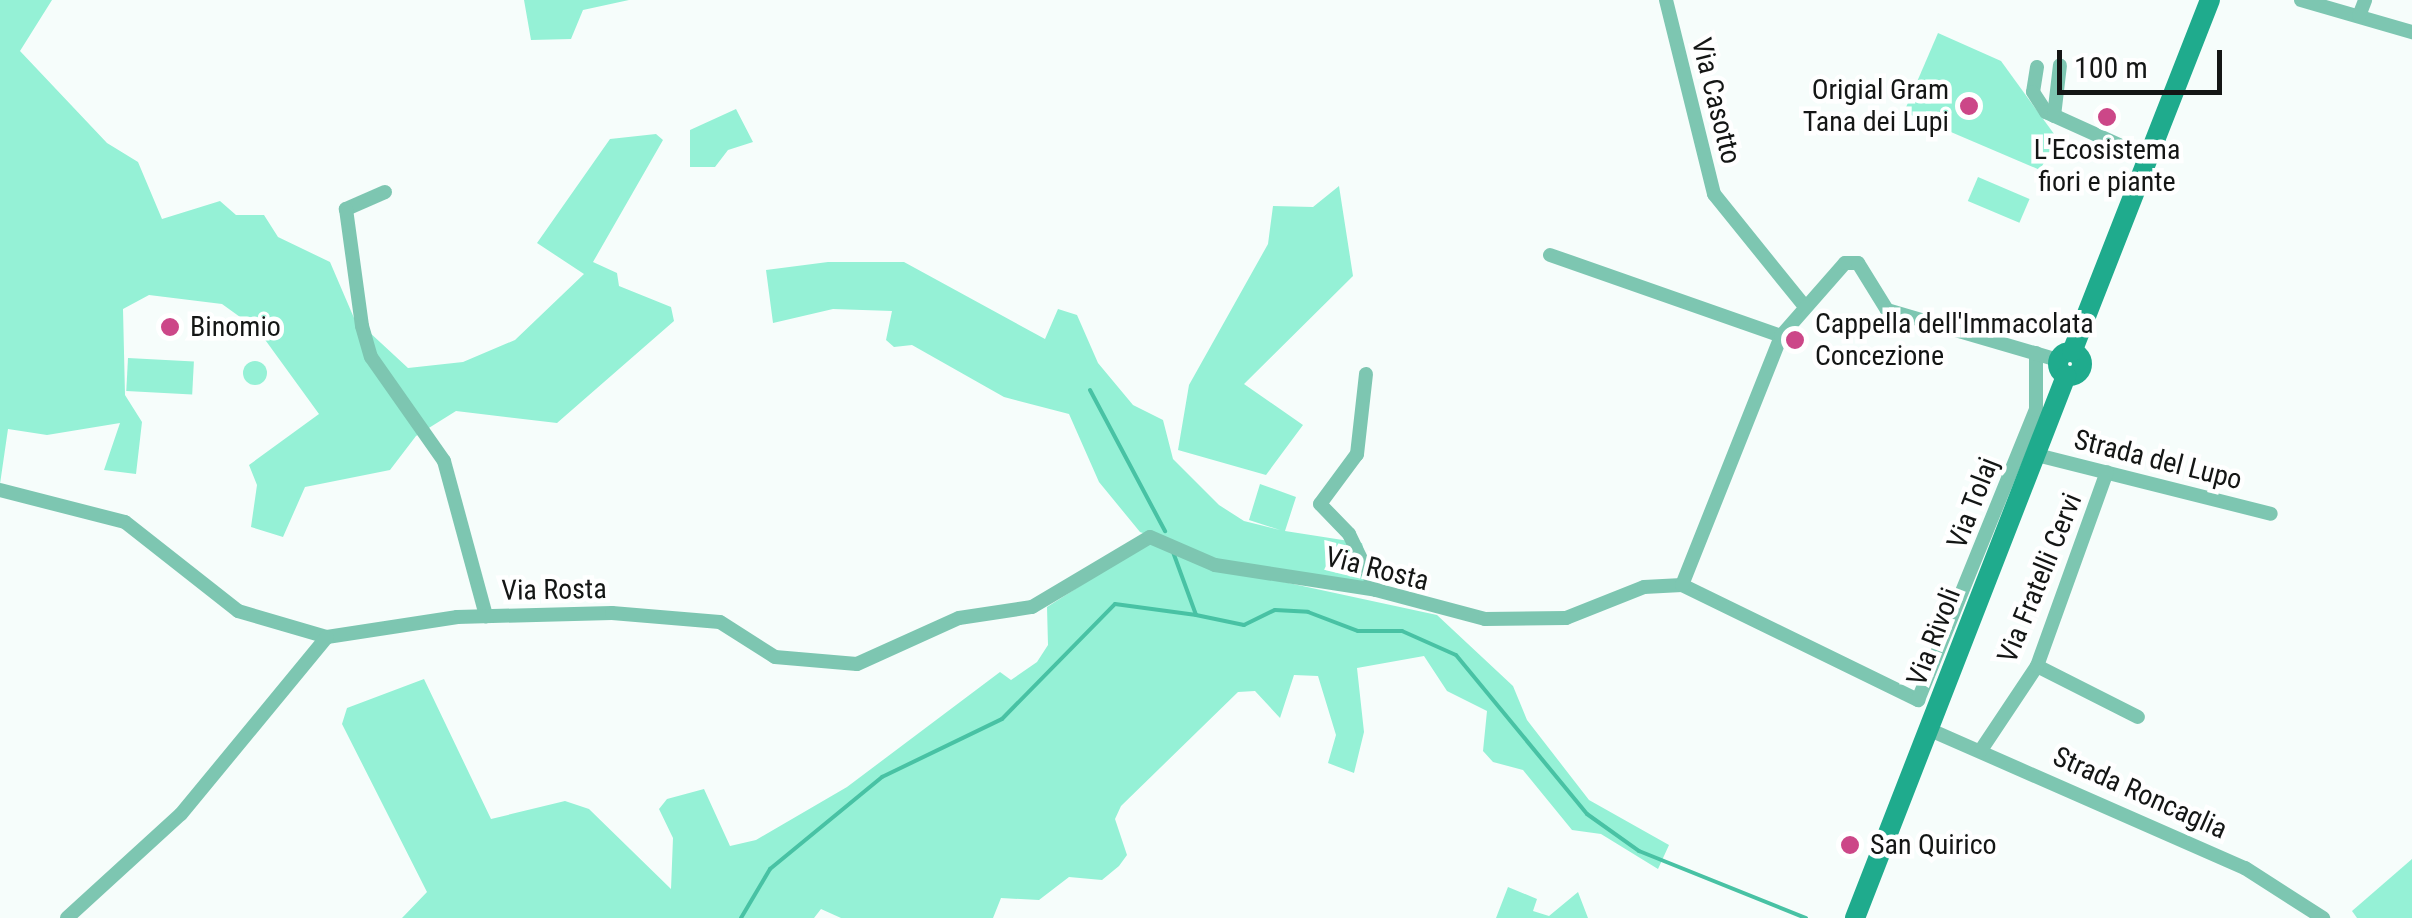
<!DOCTYPE html>
<html>
<head>
<meta charset="utf-8">
<style>
	body { margin:0 }
	#map { position:relative; width:2412px; height:918px; overflow:hidden; background:#f6fdfb; font-family:"Roboto Condensed",sans-serif }
	div>[style] { position:absolute }
	.green>* { inset:0; background:#95f1d6; transform-origin:0 0 }
	.round { border-radius:50% }
	.stream>* { height:4px; margin:-2px; padding:0 2px; transform-origin:2px; border-radius:2px; background:#48c2a4 }
	.street>* { height:14px; margin:-7px; padding:0 7px; transform-origin:7px; border-radius:7px; background:#7dc6b1 }
	.secondary>* { height:20px; margin:-10px; padding:0 10px; transform-origin:10px; border-radius:10px; background:#1fab8d }
	.secondary>.ring { margin:-10px; padding:0; box-sizing:content-box; background:none; border:20px solid #1fab8d; border-radius:50% }
	.dots>* { width:28px; height:28px; translate:-50% -50%; box-sizing:border-box; border:5px solid #fff; border-radius:50% }
	span { translate:-50% -50%; white-space:nowrap; text-align:center; line-height:1.15; -webkit-text-stroke:9px #fff; paint-order:stroke }
	.poi-label { font-size:28px; color:#141615 }
	.right { translate:-100% -50%; text-align:right }
	.left { translate:0 -50%; text-align:left }
	.street-label { font-size:28px; color:#141615 }
	.scale { position:absolute; left:2057px; top:50px; width:165px; height:45px; box-sizing:border-box; border:5px solid #141615; border-top:0; padding-left:12px; font-size:30px; line-height:35px; white-space:nowrap; color:#141615; -webkit-text-stroke:8px #fff; paint-order:stroke }
</style>
</head>
<body>
<div id="map">
	<div class="green">
		<i style="clip-path:polygon(0 0,52px 0,20px 51px,107px 143px,138px 162px,162px 219px,220px 201px,236px 215px,264px 215px,278px 237px,330px 262px,354px 318px,408px 368px,463px 362px,515px 340px,584px 274px,537px 243px,610px 139px,656px 134px,663px 140px,593px 262px,617px 273px,619px 286px,671px 307px,674px 321px,557px 423px,456px 411px,416px 436px,390px 470px,305px 487px,283px 537px,251px 527px,257px 485px,249px 465px,319px 414px,258px 330px,222px 304px,149px 295px,123px 309px,125px 395px,142px 422px,136px 474px,104px 470px,120px 423px,47px 435px,8px 429px,0 484px)"></i>
		<i style="clip-path:polygon(524px 0,629px 0,583px 10px,571px 39px,531px 40px)"></i>
		<i style="clip-path:polygon(1938px 33px,2001px 61px,2057px 138px,2040px 170px,1904px 112px)"></i>
		<i style="clip-path:polygon(736px 109px,753px 142px,728px 150px,715px 167px,690px 167px,690px 130px)"></i>
		<i style="left:1978px;top:177px;width:56px;height:26px;rotate:23deg"></i>
		<i style="clip-path:polygon(1339px 186px,1353px 276px,1244px 384px,1303px 425px,1266px 475px,1178px 450px,1189px 385px,1268px 244px,1273px 206px,1313px 207px)"></i>
		<i style="clip-path:polygon(828px 262px,904px 262px,1045px 339px,1058px 309px,1077px 315px,1098px 363px,1133px 405px,1163px 420px,1173px 459px,1219px 505px,1244px 521px,1280px 530px,1249px 520px,1260px 484px,1296px 497px,1285px 531px,1362px 543px,1371px 583px,1224px 562px,1140px 532px,1099px 482px,1069px 414px,1004px 397px,912px 345px,894px 347px,886px 340px,892px 311px,833px 309px,773px 323px,766px 270px)"></i>
		<i style="left:128px;top:358px;width:66px;height:33px;rotate:3deg"></i>
		<i class="round" style="left:243px;top:361px;width:24px;height:24px"></i>
		<i style="clip-path:polygon(1152px 540px,1214px 567px,1437px 615px,1513px 686px,1527px 720px,1589px 800px,1669px 845px,1658px 869px,1601px 834px,1572px 830px,1523px 770px,1493px 762px,1483px 751px,1487px 711px,1447px 691px,1424px 656px,1357px 668px,1364px 732px,1354px 773px,1328px 763px,1336px 735px,1318px 676px,1294px 675px,1280px 718px,1255px 691px,1238px 692px,1121px 806px,1115px 819px,1127px 855px,1119px 866px,1102px 880px,1069px 877px,1039px 900px,1001px 898px,993px 918px,841px 918px,821px 909px,814px 918px,402px 918px,427px 892px,342px 724px,347px 708px,424px 679px,491px 819px,565px 801px,589px 809px,671px 889px,673px 838px,659px 809px,667px 799px,704px 789px,730px 846px,756px 840px,847px 787px,1000px 672px,1011px 680px,1037px 662px,1048px 645px,1047px 607px)"></i>
		<i style="clip-path:polygon(2412px 859px,2412px 918px,2357px 918px,2352px 911px)"></i>
		<i style="clip-path:polygon(1508px 887px,1537px 899px,1533px 911px,1549px 916px,1578px 892px,1588px 918px,1496px 918px)"></i>
	</div>
	<div class="stream">
		<i style="left:1090px;top:390px;width:160px;rotate:62deg"></i>
		<i style="left:1173px;top:552px;width:67px;rotate:69.9deg"></i>
		<i style="left:1196px;top:615px;width:49px;rotate:11.8deg"></i>
		<i style="left:1244px;top:625px;width:34px;rotate:-26deg"></i>
		<i style="left:1275px;top:610px;width:33px;rotate:3deg"></i>
		<i style="left:1308px;top:612px;width:53px;rotate:20.8deg"></i>
		<i style="left:1358px;top:631px;width:44px"></i>
		<i style="left:1402px;top:631px;width:59px;rotate:24deg"></i>
		<i style="left:1456px;top:655px;width:206px;rotate:50.5deg"></i>
		<i style="left:1587px;top:814px;width:64px;rotate:35.4deg"></i>
		<i style="left:1639px;top:851px;width:180px;rotate:21.9deg"></i>
		<i style="left:741px;top:918px;width:57px;rotate:-59.4deg"></i>
		<i style="left:770px;top:869px;width:145px;rotate:-39.4deg"></i>
		<i style="left:882px;top:777px;width:133px;rotate:-25.8deg"></i>
		<i style="left:1002px;top:719px;width:161px;rotate:-45.5deg"></i>
		<i style="left:1115px;top:604px;width:82px;rotate:7.7deg"></i>
	</div>
	<div class="street">
		<i style="left:1666px;top:0;width:200px;rotate:76.1deg"></i>
		<i style="left:1714px;top:194px;width:140px;rotate:51.1deg"></i>
		<i style="left:2301px;top:0;width:116px;rotate:16.1deg"></i>
		<i style="left:2359px;top:16px;width:17px;rotate:-69deg"></i>
		<i style="left:2037px;top:67px;width:25px;rotate:99deg"></i>
		<i style="left:2033px;top:92px;width:24px;rotate:57deg"></i>
		<i style="left:2046px;top:112px;width:112px;rotate:24.3deg"></i>
		<i style="left:2054px;top:116px;width:51px;rotate:-83.3deg"></i>
		<i style="left:385px;top:192px;width:43px;rotate:156.4deg"></i>
		<i style="left:346px;top:209px;width:118px;rotate:82.2deg"></i>
		<i style="left:362px;top:326px;width:32px;rotate:74deg"></i>
		<i style="left:371px;top:357px;width:127px;rotate:54.9deg"></i>
		<i style="left:444px;top:461px;width:161px;rotate:74.8deg"></i>
		<i style="left:1550px;top:255px;width:245px;rotate:19.3deg"></i>
		<i style="left:1366px;top:374px;width:81px;rotate:96.4deg"></i>
		<i style="left:1357px;top:454px;width:62px;rotate:126.5deg"></i>
		<i style="left:1320px;top:504px;width:42px;rotate:46deg"></i>
		<i style="left:1349px;top:534px;width:62px;rotate:64.3deg"></i>
		<i style="left:2033px;top:454px;width:245px;rotate:14.1deg"></i>
		<i style="left:0;top:490px;width:129px;rotate:14.4deg"></i>
		<i style="left:125px;top:522px;width:144px;rotate:38.2deg"></i>
		<i style="left:238px;top:611px;width:93px;rotate:16.3deg"></i>
		<i style="left:327px;top:637px;width:132px;rotate:-8.7deg"></i>
		<i style="left:457px;top:617px;width:155px;rotate:-1.5deg"></i>
		<i style="left:612px;top:613px;width:108px;rotate:4.8deg"></i>
		<i style="left:720px;top:622px;width:65px;rotate:32.5deg"></i>
		<i style="left:775px;top:657px;width:82px;rotate:4.9deg"></i>
		<i style="left:857px;top:664px;width:112px;rotate:-24.3deg"></i>
		<i style="left:959px;top:618px;width:74px;rotate:-8.6deg"></i>
		<i style="left:1032px;top:607px;width:137px;rotate:-30.7deg"></i>
		<i style="left:1150px;top:537px;width:71px;rotate:23.3deg"></i>
		<i style="left:1215px;top:565px;width:163px;rotate:8.8deg"></i>
		<i style="left:1376px;top:590px;width:113px;rotate:14.9deg"></i>
		<i style="left:1485px;top:619px;width:81px;rotate:-0.7deg"></i>
		<i style="left:1566px;top:618px;width:84px;rotate:-21.7deg"></i>
		<i style="left:1644px;top:587px;width:38px;rotate:-3deg"></i>
		<i style="left:1682px;top:585px;width:263px;rotate:26deg"></i>
		<i style="left:1918px;top:700px;width:313px;rotate:-67.9deg"></i>
		<i style="left:2036px;top:410px;width:57px;rotate:-90deg"></i>
		<i style="left:1682px;top:585px;width:268px;rotate:-68.3deg"></i>
		<i style="left:1781px;top:336px;width:97px;rotate:-48.8deg"></i>
		<i style="left:1845px;top:263px;width:13px"></i>
		<i style="left:1858px;top:263px;width:55px;rotate:58.3deg"></i>
		<i style="left:1887px;top:310px;width:178px;rotate:16.3deg"></i>
		<i style="left:2037px;top:666px;width:113px;rotate:26.8deg"></i>
		<i style="left:1928px;top:729px;width:346px;rotate:23.7deg"></i>
		<i style="left:2245px;top:868px;width:93px;rotate:32.7deg"></i>
		<i style="left:1981px;top:750px;width:101px;rotate:-56.3deg"></i>
		<i style="left:2037px;top:666px;width:206px;rotate:-70.2deg"></i>
		<i style="left:67px;top:918px;width:154px;rotate:-42.4deg"></i>
		<i style="left:181px;top:814px;width:229px;rotate:-50.5deg"></i>
	</div>
	<div class="secondary">
		<i class="ring" style="left:2058px;top:352px;width:4px;height:4px"></i>
		<i style="left:2072px;top:352px;width:378px;rotate:-68.6deg"></i>
		<i style="left:1855px;top:918px;width:582px;rotate:-68.73deg"></i>
	</div>
	<div class="dots">
		<i style="left:1969px;top:106px;background:#cc4788"></i>
		<i style="left:2107px;top:117px;background:#cc4788"></i>
		<i style="left:170px;top:327px;background:#cc4788"></i>
		<i style="left:1795px;top:340px;background:#cc4788"></i>
		<i style="left:1850px;top:845px;background:#cc4788"></i>
	</div>
	<div class="poi-label">
		<span class="right" style="left:1949px;top:106px">Origial Gram<br>Tana dei Lupi</span>
		<span style="left:2107px;top:166px">L'Ecosistema<br>fiori e piante</span>
		<span class="left" style="left:1815px;top:340px">Cappella dell'Immacolata<br>Concezione</span>
		<span class="left" style="left:190px;top:327px">Binomio</span>
		<span class="left" style="left:1870px;top:845px">San Quirico</span>
	</div>
	<div class="street-label">
		<span style="left:1716px;top:101px;rotate:76deg">Via Casotto</span>
		<span style="left:2158px;top:460px;rotate:14deg">Strada del Lupo</span>
		<span style="left:1973px;top:503px;rotate:-69deg">Via Tolaj</span>
		<span style="left:1377px;top:569px;rotate:14deg">Via Rosta</span>
		<span style="left:2040px;top:578px;rotate:-68deg">Via Fratelli Cervi</span>
		<span style="left:554px;top:590px;rotate:-1deg">Via Rosta</span>
		<span style="left:1934px;top:637px;rotate:-69deg">Via Rivoli</span>
		<span style="left:2140px;top:793px;rotate:24deg">Strada Roncaglia</span>
	</div>
	<div class="scale">100 m</div>
</div>
</body>
</html>
